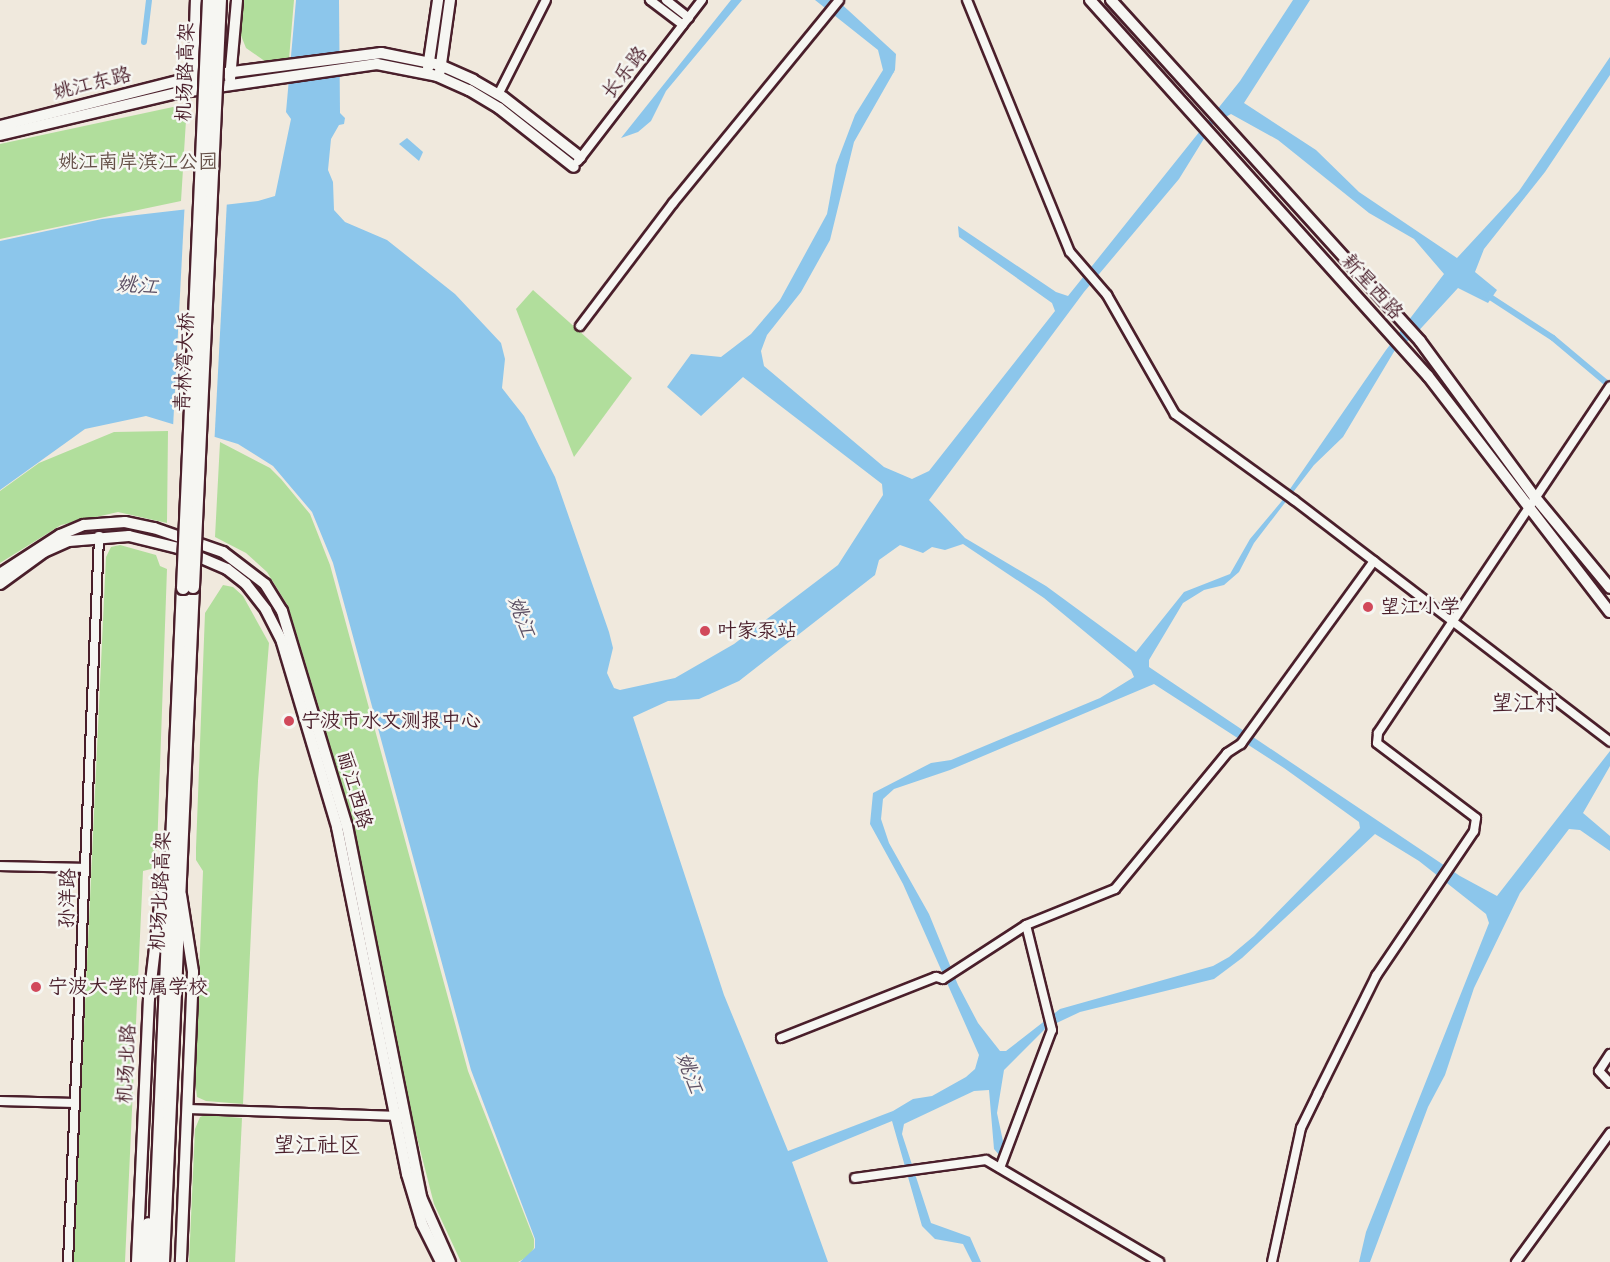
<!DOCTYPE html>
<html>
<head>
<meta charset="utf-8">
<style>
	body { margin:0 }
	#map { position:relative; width:1610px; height:1262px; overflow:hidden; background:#f0e9dd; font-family:"Architects Daughter","LXGW WenKai TC",sans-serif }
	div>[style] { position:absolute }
	.green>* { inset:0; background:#b1de9c }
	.water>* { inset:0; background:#8cc6eb }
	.pier>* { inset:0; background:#f0e9dd; transform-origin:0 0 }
	.canal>* { height:6px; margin:-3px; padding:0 3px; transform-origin:3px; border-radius:3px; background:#8cc6eb }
	.roads { filter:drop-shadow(2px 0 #4a1f2b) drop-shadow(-2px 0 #4a1f2b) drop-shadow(0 2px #4a1f2b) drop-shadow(0 -2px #4a1f2b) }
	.minor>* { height:8px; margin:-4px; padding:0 4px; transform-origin:4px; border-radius:4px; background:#f6f6f2 }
	.major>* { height:10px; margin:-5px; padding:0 5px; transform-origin:5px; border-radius:5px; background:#f6f6f2 }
	.highway>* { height:12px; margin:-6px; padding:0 6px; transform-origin:6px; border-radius:6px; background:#f6f6f2 }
	.bridges { filter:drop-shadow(2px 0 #4a1f2b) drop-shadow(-2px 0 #4a1f2b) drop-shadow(0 2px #4a1f2b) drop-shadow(0 -2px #4a1f2b) }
	.highway-bridge>* { height:12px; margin:-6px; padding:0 6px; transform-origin:6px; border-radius:6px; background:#f6f6f2 }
	.dots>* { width:16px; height:16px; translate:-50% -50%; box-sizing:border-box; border:3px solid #f6f6f2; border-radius:50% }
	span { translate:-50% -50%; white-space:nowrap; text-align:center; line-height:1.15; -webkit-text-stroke:5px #f6f6f2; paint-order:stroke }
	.street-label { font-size:20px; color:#4a1f2b }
	.park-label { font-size:20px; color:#644f47 }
	.poi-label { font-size:20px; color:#4a1f2b }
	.left { translate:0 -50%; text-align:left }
	.water-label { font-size:21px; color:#5e5165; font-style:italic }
	.quarter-label { font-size:22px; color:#4a1f2b }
</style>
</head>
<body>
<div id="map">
	<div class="green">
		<i style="clip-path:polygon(243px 0,294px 0,289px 59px,266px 62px,246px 48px,240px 33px)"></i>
		<i style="clip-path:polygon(187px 104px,181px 201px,0 239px,0 144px)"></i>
		<i style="clip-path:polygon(533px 290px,632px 378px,574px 457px,516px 309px)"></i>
		<i style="clip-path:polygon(168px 431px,167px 523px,118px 512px,61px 525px,0 563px,0 491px,39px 463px,114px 432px)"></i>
		<i style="clip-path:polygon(220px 442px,270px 468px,281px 479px,310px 514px,330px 565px,468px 1071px,534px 1239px,534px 1248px,529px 1256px,518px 1262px,461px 1262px,434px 1204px,412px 1118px,370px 905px,324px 724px,288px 606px,267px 572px,246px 553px,215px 537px)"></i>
		<i style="clip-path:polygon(120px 545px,156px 555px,160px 566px,167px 569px,157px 851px,155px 868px,143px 871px,125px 1262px,73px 1262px,106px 557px,111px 547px)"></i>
		<i style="clip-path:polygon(223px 585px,233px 587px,243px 596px,269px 643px,258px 781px,243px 1104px,206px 1101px,197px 1097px,195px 1081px,203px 871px,196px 860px,196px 848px,205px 613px)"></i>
		<i style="clip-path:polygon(205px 1115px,242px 1118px,235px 1262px,189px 1262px,195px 1129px,200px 1117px)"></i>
	</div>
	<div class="water">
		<i style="clip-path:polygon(evenodd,296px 0,339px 0,340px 113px,345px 118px,344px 124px,339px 125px,331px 139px,328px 170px,333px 182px,334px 210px,345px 222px,387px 240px,455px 294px,501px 343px,505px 359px,502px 388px,524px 416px,555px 477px,609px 632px,613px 648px,607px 673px,614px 688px,620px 690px,675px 678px,734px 644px,838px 565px,883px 495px,882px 484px,743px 377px,701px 416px,667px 387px,691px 354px,721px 357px,751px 334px,780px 300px,827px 214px,836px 165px,855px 115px,883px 70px,878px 50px,815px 0,837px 0,896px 54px,895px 70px,854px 142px,830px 240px,801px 292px,767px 335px,761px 351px,764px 366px,884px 467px,912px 479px,929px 471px,1055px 311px,1052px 303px,959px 237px,958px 226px,1056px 292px,1068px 296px,1240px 81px,1293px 0,1310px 0,1244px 103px,1316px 150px,1359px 192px,1457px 258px,1519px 191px,1610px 57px,1610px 75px,1545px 172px,1484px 249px,1475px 272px,1497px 290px,1488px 303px,1458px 288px,1412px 338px,1395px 350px,1343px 437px,1314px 465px,1254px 543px,1239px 572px,1224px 585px,1204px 590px,1183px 603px,1149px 660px,1149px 667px,1460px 876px,1497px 896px,1610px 751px,1610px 766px,1583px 813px,1610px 836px,1610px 851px,1580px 830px,1569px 829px,1520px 893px,1474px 988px,1445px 1075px,1428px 1107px,1370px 1262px,1359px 1262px,1366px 1232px,1489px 923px,1486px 914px,1419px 861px,1375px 834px,1242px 958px,1214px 979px,1080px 1012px,1046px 1028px,1004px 1070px,997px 1113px,1004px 1146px,1000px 1156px,994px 1149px,989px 1090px,974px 1091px,904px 1124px,902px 1134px,931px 1223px,970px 1237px,981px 1262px,972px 1262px,963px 1244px,935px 1239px,922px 1226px,892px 1121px,792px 1162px,828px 1262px,520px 1262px,535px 1248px,535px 1239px,471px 1070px,333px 563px,312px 512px,273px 466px,238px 444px,146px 416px,85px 429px,0 490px,0 241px,102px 219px,258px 201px,275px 196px,291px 119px,286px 112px,296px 0,1231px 114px,1278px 140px,1369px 213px,1414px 239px,1444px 274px,1386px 350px,1281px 502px,1250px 539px,1230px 574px,1184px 592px,1136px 652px,1046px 586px,965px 538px,929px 500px,1084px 292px,1179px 179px,1213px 124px,1231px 114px,296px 0,963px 544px,1044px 598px,1131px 670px,1134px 677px,1100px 698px,951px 760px,931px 763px,873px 793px,870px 824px,903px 884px,979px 1055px,975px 1069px,966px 1077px,932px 1096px,913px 1099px,893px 1111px,788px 1151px,724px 995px,633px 717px,668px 701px,699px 699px,739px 681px,875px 575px,879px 560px,900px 545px,923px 553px,932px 547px,945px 550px,963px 544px,296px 0,1154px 684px,1284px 768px,1359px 822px,1360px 828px,1254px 936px,1229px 957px,1213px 966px,1060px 1009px,1006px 1051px,1000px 1051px,978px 1023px,958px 985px,929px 914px,889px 843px,881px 819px,883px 799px,894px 789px,950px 770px,1154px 684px)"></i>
		<i style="clip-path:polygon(731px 0,742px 0,666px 91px,651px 121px,638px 132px,621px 138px)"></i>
		<i style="clip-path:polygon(407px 138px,423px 152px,419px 161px,399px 144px)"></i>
	</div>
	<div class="pier">
		<i style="left:227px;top:200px;width:241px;height:42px;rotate:93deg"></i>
	</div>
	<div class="canal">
		<i style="left:144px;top:42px;width:42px;rotate:-83.2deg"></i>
		<i style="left:1484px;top:293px;width:82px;rotate:33.1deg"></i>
		<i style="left:1553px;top:338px;width:75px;rotate:40.1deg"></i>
	</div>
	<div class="roads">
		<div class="minor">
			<i style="left:650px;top:0;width:41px;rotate:37.1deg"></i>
			<i style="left:666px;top:0;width:29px;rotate:38deg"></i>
			<i style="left:967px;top:0;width:272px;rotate:67.8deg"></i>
			<i style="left:1070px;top:252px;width:57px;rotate:49.3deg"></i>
			<i style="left:1107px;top:295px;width:137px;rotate:60.3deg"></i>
			<i style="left:1175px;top:414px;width:147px;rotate:35.9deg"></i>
			<i style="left:1294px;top:500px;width:398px;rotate:37.4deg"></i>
			<i style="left:498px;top:95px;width:106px;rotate:-63.2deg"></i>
			<i style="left:578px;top:161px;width:203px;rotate:-52.4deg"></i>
			<i style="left:580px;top:326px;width:154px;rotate:-52.9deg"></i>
			<i style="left:673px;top:203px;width:262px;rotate:-50.7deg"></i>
			<i style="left:0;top:866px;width:85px;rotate:1.3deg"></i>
			<i style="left:781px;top:1038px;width:167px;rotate:-21.5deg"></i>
			<i style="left:936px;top:977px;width:7px;rotate:16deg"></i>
			<i style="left:943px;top:979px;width:99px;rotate:-33deg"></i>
			<i style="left:1026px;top:925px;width:96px;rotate:-22deg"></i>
			<i style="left:1115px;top:889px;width:176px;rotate:-50.5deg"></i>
			<i style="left:1227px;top:753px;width:17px;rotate:-33deg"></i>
			<i style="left:1241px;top:744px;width:226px;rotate:-54deg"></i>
			<i style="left:1610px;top:1054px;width:20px;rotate:123deg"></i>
			<i style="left:1599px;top:1071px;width:16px;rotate:47deg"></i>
			<i style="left:0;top:1101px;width:75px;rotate:1.5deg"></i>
			<i style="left:188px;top:1109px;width:212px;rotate:1.9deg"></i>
			<i style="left:1000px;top:1168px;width:147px;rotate:-69.4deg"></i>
			<i style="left:1052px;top:1030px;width:108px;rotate:-103.9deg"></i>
			<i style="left:855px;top:1178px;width:132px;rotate:-7.8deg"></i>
			<i style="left:986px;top:1160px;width:201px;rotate:30.5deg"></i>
			<i style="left:68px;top:1262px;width:727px;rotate:-87.55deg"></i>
			<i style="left:1272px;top:1262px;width:137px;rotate:-77.8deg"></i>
			<i style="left:1301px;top:1128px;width:39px;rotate:-64deg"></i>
			<i style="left:1318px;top:1093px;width:131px;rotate:-63.6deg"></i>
			<i style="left:1376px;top:976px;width:175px;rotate:-55.9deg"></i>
			<i style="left:1474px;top:831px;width:13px;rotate:-81deg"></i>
			<i style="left:1476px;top:818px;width:124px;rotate:-142.9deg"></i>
			<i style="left:1377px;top:743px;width:10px;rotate:-84deg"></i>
			<i style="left:1378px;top:733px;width:417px;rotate:-56.2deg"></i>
			<i style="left:1516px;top:1262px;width:160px;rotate:-53.9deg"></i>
		</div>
		<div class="major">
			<i style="left:1090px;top:0;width:506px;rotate:48.05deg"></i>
			<i style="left:1428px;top:376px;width:298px;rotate:52.4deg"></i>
			<i style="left:1111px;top:0;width:460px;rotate:47.8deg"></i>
			<i style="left:1420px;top:341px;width:192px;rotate:53.7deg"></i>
			<i style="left:1534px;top:496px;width:119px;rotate:50.4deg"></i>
			<i style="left:428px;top:68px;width:69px;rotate:-81.6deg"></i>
			<i style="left:440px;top:71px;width:72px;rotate:-82deg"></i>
			<i style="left:230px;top:79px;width:79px;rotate:-84.9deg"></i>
			<i style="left:193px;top:84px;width:84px;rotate:-88deg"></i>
			<i style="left:0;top:126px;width:200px;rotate:-14.2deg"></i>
			<i style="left:194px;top:77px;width:189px;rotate:-7.3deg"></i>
			<i style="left:381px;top:53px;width:60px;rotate:11.5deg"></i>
			<i style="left:440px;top:65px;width:36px;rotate:24deg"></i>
			<i style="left:473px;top:80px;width:34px;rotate:30deg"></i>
			<i style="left:503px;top:97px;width:98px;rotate:37.9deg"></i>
			<i style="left:0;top:135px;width:181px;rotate:-13.4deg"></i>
			<i style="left:176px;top:93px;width:203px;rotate:-8.2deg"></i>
			<i style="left:377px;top:64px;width:61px;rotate:11.3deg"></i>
			<i style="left:437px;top:76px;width:35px;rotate:24deg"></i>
			<i style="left:469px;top:90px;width:35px;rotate:31deg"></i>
			<i style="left:499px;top:108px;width:95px;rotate:38.2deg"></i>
			<i style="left:0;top:574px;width:72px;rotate:-33deg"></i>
			<i style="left:60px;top:535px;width:26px;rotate:-23deg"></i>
			<i style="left:84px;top:525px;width:41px;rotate:-4.2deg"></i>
			<i style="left:125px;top:522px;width:30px;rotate:12deg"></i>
			<i style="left:154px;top:528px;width:73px;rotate:19.2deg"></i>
			<i style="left:223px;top:552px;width:53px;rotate:37.3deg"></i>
			<i style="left:265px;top:584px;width:32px;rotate:58deg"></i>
			<i style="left:282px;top:611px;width:225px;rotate:73.2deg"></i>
			<i style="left:347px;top:826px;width:378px;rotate:78.7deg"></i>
			<i style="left:421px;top:1197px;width:71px;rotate:66deg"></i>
			<i style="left:0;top:584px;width:54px;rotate:-36deg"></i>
			<i style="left:44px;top:552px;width:27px;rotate:-24deg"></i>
			<i style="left:69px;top:541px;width:60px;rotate:-4.8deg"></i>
			<i style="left:129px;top:536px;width:50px;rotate:13.8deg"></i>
			<i style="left:178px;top:548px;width:53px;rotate:23.2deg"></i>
			<i style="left:227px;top:569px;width:24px;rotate:38deg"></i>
			<i style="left:246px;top:584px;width:33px;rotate:52deg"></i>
			<i style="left:266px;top:610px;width:36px;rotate:63deg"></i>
			<i style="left:282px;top:642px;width:193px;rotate:73.4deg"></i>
			<i style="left:337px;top:827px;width:354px;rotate:78.6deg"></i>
			<i style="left:407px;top:1174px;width:52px;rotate:73.3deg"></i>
			<i style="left:422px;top:1224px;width:42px;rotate:63.4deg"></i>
			<i style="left:181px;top:895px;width:78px;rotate:81.1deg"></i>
			<i style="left:193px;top:972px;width:290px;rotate:92.4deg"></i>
			<i style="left:137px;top:1262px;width:263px;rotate:-87.4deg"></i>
			<i style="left:149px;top:999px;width:94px;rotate:-83.3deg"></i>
			<i style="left:160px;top:906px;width:28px;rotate:-75deg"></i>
		</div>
		<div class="highway">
			<i style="left:145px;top:1262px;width:38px;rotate:-85deg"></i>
			<i style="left:154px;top:1262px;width:675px;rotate:-87.54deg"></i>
			<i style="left:163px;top:1262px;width:676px;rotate:-87.46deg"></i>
		</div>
	</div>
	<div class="bridges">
		<div class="highway-bridge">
			<i style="left:193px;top:587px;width:588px;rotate:-87.37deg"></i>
			<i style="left:183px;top:588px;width:589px;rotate:-87.47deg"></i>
		</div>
	</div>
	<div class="dots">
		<i style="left:1368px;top:607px;background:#d1495b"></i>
		<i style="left:705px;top:631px;background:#d1495b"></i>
		<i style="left:289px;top:721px;background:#d1495b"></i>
		<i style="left:36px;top:987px;background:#d1495b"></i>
	</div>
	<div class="street-label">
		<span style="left:186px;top:72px;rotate:-88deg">机场路高架</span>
		<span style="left:625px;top:73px;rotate:-52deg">长乐路</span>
		<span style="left:92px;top:84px;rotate:-14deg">姚江东路</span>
		<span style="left:1372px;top:287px;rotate:48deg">新星西路</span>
		<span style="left:185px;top:362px;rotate:-87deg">青林湾大桥</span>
		<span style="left:354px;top:790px;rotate:74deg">丽江西路</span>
		<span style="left:161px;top:891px;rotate:-87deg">机场北路高架</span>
		<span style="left:68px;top:898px;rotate:-88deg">孙洋路</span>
		<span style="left:127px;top:1064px;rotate:-87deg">机场北路</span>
	</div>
	<div class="park-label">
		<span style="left:138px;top:162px">姚江南岸滨江公园</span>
	</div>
	<div class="poi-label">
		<span class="left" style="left:1380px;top:607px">望江小学</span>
		<span class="left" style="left:717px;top:631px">叶家泵站</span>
		<span class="left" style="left:301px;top:721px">宁波市水文测报中心</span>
		<span class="left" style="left:48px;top:987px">宁波大学附属学校</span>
	</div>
	<div class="water-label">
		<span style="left:137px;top:286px;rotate:5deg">姚江</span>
		<span style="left:521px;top:617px;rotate:70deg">姚江</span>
		<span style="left:689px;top:1073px;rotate:70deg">姚江</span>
	</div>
	<div class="quarter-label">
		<span style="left:1524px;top:704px">望江村</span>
		<span style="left:317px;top:1146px">望江社区</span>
	</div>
</div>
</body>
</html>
